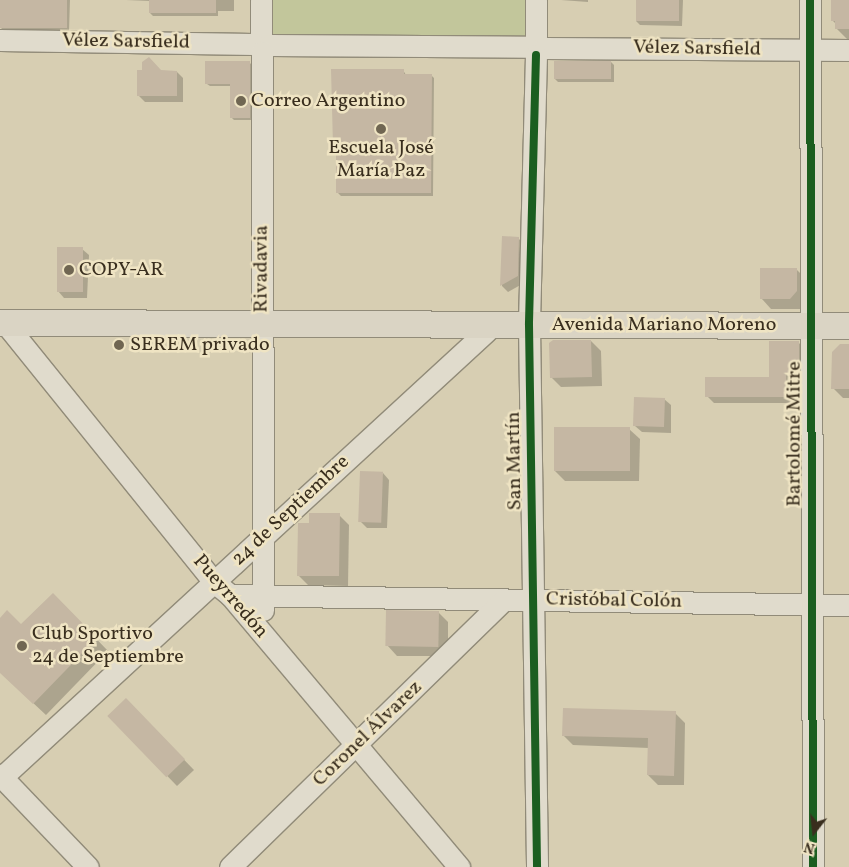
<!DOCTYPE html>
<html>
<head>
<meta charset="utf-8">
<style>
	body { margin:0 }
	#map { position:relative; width:849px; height:867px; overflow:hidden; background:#d7ceb2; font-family:Vollkorn,serif }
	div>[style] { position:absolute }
	.green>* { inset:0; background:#c2c69b }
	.shadow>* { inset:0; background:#0003 }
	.building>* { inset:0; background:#c5b7a3; transform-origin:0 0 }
	.roads { filter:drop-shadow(1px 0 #918b79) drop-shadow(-1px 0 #918b79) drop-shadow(0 1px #918b79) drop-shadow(0 -1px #918b79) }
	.minor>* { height:21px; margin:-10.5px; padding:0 10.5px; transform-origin:10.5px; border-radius:10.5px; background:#e0dbcc }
	.major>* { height:26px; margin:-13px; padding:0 13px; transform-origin:13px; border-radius:13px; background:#dad4c4 }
	.cycleway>* { height:8px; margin:-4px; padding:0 4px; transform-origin:4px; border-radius:4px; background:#1b5e20 }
	.dots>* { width:14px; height:14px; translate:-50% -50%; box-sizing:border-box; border:2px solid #efe4c3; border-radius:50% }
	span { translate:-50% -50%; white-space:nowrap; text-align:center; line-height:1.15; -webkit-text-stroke:5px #efe4c3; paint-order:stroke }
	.street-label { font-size:20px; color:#392e1e }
	.poi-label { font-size:20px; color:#392e1e }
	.left { translate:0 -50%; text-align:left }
	.north { position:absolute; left:789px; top:807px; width:50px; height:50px; -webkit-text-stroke:4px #efe4c3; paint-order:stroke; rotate:196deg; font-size:14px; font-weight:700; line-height:20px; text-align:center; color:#392e1e }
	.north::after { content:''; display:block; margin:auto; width:18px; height:22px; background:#392e1e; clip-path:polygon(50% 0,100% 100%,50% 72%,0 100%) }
</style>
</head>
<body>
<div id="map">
	<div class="green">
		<i style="clip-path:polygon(266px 0,530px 0,530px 33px,524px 40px,274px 39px,266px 30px)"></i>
	</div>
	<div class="shadow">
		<i style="clip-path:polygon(0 0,70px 0,69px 31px,3px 30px,0 27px)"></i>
		<i style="clip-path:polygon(126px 0,234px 0,234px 11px,218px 11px,218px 16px,153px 16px,150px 13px,150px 1px)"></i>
		<i style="clip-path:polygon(561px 0,588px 0,588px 2px)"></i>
		<i style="clip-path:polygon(637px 0,683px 0,682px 26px,640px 25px,636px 21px)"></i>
		<i style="clip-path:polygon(833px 0,849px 0,849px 41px,836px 28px,836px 24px,832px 20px)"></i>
		<i style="clip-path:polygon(249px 62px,252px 65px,252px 120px,234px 120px,231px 117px,231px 86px,210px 86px,207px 84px)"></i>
		<i style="clip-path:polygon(611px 62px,614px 65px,614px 82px,558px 82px,555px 79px)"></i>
		<i style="clip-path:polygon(403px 70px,406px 75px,431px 75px,434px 78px,433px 196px,341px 196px,338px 193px,338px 149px,335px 146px)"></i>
		<i style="clip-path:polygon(143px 71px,177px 72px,183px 78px,183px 102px,145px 102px,138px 95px)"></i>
		<i style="clip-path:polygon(504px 238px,518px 238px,525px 245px,524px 283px,508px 292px,502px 286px)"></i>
		<i style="clip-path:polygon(82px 249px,89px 255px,87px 298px,64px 298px,58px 291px)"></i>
		<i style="clip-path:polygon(796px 269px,806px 279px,806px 301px,800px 309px,771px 309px,761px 298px)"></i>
		<i style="clip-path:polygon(591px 341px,601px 351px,602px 386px,561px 387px,551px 377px)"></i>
		<i style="clip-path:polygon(798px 342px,805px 349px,805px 381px,793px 381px,793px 403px,714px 403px,707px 396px,771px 378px)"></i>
		<i style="clip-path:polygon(849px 346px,849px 398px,843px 398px,833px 388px)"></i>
		<i style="clip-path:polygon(664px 399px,671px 405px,671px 433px,642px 432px,635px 426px)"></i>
		<i style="clip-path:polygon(629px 429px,640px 439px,639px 481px,565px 481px,555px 471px)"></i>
		<i style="clip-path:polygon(383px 473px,389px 480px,387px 528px,367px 528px,360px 521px)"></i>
		<i style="clip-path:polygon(339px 515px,349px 525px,348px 586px,308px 585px,298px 575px,310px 524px)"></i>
		<i style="clip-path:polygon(53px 594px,108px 651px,46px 715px,0 672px,0 620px,21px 625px)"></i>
		<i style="clip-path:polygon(438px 612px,448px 622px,448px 656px,397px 656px,387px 645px)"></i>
		<i style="clip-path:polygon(136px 710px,194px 770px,177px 786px,109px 716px)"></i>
		<i style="clip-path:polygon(675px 713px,685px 723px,684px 785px,658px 785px,648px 775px,649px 748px,573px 745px,563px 735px)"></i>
	</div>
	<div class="building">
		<i style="left:0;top:0;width:67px;height:28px"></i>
		<i style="left:149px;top:0;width:67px;height:13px"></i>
		<i style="left:636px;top:0;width:43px;height:21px"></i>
		<i style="clip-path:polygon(831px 0,849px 0,849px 29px,835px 29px,835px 21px,831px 21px)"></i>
		<i style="clip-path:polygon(149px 57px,161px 70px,177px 71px,177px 96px,137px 96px,137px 70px,142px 70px,142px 62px)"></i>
		<i style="clip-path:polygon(205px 61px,250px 61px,250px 118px,230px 118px,230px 84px,205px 84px)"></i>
		<i style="left:554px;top:61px;width:57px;height:18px"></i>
		<i style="clip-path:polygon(331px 69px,404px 69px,404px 74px,432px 74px,431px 193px,336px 193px,336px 146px,333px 146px)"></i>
		<i style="clip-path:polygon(502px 236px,519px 237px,518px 276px,500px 286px)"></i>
		<i style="left:57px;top:247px;width:26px;height:45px"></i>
		<i style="clip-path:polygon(760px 268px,797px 268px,797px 291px,790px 299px,760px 299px)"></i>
		<i style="clip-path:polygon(553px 340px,591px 340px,592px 377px,550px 378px,549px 343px)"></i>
		<i style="clip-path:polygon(769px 341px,799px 341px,799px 374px,786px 374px,787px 397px,705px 397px,705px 377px,769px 377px)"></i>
		<i style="clip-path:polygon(840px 344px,849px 344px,849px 389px,831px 389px,832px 352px)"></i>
		<i style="left:634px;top:397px;width:31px;height:29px;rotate:2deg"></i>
		<i style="left:554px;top:427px;width:76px;height:44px"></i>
		<i style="left:360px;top:471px;width:23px;height:51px;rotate:2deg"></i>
		<i style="clip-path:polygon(309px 513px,340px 513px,339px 576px,297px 576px,298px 523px,309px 523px)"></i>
		<i style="clip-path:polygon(53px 593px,97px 638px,33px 704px,0 673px,0 618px,7px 610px,21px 624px)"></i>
		<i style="left:386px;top:610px;width:53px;height:36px;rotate:1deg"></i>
		<i style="left:126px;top:698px;width:85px;height:26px;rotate:46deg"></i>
		<i style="clip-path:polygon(563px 708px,676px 711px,674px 776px,647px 775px,648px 738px,562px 736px)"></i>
	</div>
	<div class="roads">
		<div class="minor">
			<i style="left:261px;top:0;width:35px;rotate:90deg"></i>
			<i style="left:810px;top:0;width:867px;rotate:89.8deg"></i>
			<i style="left:536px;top:37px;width:37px;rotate:-90deg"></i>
			<i style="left:0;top:40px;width:253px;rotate:0.9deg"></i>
			<i style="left:270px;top:45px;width:257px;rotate:0.4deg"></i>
			<i style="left:545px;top:48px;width:304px;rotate:0.4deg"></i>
			<i style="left:262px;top:52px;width:558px;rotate:89.9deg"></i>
			<i style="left:536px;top:55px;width:270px;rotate:91.5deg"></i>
			<i style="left:529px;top:325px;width:542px;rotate:89.15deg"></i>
			<i style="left:5px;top:323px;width:333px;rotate:51.1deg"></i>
			<i style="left:214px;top:582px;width:21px;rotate:39deg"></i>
			<i style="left:230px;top:595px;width:356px;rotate:49.9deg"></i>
			<i style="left:230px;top:595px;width:619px;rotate:0.93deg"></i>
			<i style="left:0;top:775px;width:127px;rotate:46.3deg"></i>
			<i style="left:0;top:779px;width:670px;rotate:-42.64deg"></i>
			<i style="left:230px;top:867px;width:383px;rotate:-44.3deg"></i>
		</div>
		<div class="major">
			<i style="left:0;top:323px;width:849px;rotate:0.2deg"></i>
		</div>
	</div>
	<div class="cycleway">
		<i style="left:810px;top:0;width:867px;rotate:89.8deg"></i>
		<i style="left:536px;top:55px;width:270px;rotate:91.5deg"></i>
		<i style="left:529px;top:325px;width:542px;rotate:89.15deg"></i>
	</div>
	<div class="dots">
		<i style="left:241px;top:101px;background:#706652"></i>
		<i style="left:381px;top:129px;background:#706652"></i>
		<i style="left:69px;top:270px;background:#706652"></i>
		<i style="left:119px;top:345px;background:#706652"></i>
		<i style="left:22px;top:646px;background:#706652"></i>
	</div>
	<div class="street-label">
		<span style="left:126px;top:42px;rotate:1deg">Vélez Sarsfield</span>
		<span style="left:697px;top:49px;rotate:1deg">Vélez Sarsfield</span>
		<span style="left:262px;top:269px;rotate:-90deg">Rivadavia</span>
		<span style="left:664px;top:325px">Avenida Mariano Moreno</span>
		<span style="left:795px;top:434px;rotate:-90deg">Bartolomé Mitre</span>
		<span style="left:515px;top:461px;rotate:-91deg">San Martín</span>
		<span style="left:291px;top:511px;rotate:-43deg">24 de Septiembre</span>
		<span style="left:230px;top:597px;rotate:49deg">Pueyrredón</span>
		<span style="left:614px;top:601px;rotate:1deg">Cristóbal Colón</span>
		<span style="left:368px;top:734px;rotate:-44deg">Coronel Álvarez</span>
	</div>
	<div class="poi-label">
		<span class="left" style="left:251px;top:101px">Correo Argentino</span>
		<span style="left:381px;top:160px">Escuela José<br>María Paz</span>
		<span class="left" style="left:79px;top:270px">COPY-AR</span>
		<span class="left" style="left:130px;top:345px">SEREM privado</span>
		<span class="left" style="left:32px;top:646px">Club Sportivo<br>24 de Septiembre</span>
	</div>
	<div class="north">N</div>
</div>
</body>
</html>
